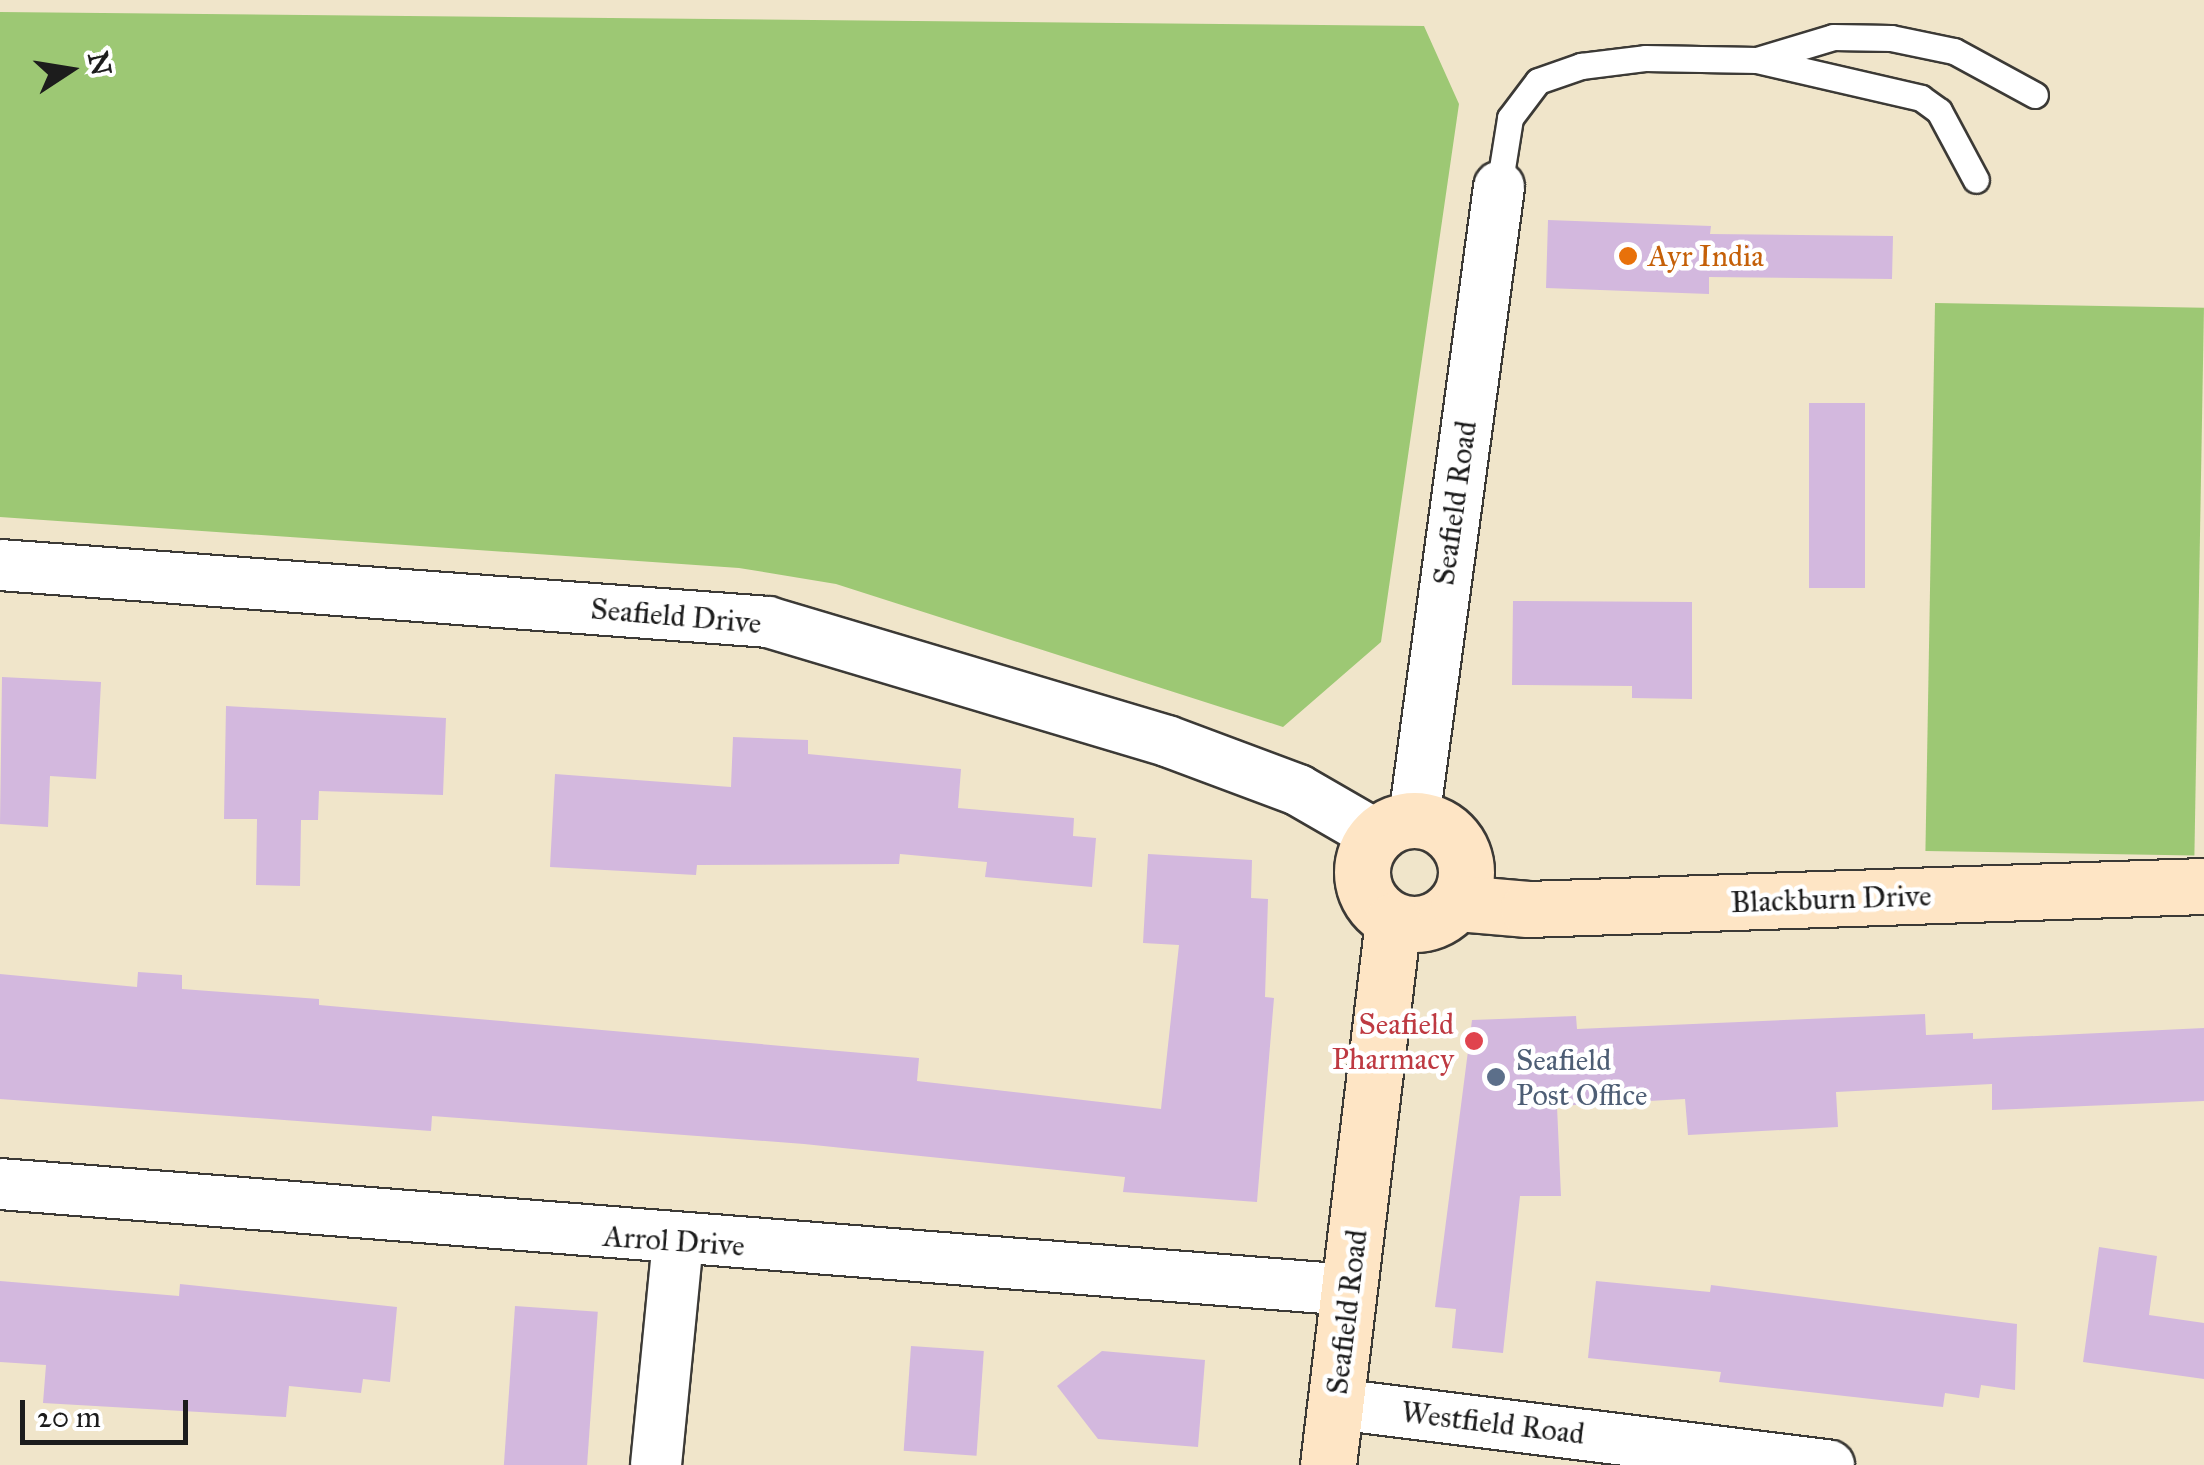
<!DOCTYPE html>
<html>
<head>
<meta charset="utf-8">
<style>
	body { margin:0 }
	#map { position:relative; width:2204px; height:1465px; overflow:hidden; background:#f0e5ca; font-family:"IM FELL Great Primer",serif }
	div>[style] { position:absolute }
	.green>* { inset:0; background:#9dc874; transform-origin:0 0 }
	.building>* { inset:0; background:#d3b8de; transform-origin:0 0 }
	.roads { filter:drop-shadow(2px 0 #3c3a36) drop-shadow(-2px 0 #3c3a36) drop-shadow(0 2px #3c3a36) drop-shadow(0 -2px #3c3a36) }
	.lane>* { height:25px; margin:-12.5px; padding:0 12.5px; transform-origin:12.5px; border-radius:12.5px; background:#fff }
	.street>* { height:50px; margin:-25px; padding:0 25px; transform-origin:25px; border-radius:25px; background:#fff }
	.secondary>* { height:55px; margin:-27.5px; padding:0 27.5px; transform-origin:27.5px; border-radius:27.5px; background:#fee5c5 }
	.secondary>.ring { margin:-27.5px; padding:0; box-sizing:content-box; background:none; border:55px solid #fee5c5; border-radius:50% }
	.dots>* { width:28px; height:28px; translate:-50% -50%; box-sizing:border-box; border:5px solid #fff; border-radius:50% }
	span { translate:-50% -50%; white-space:nowrap; text-align:center; line-height:1.15; -webkit-text-stroke:9px #fff; paint-order:stroke }
	.food-label { font-size:30px; color:#c56008 }
	.left { translate:0 -50%; text-align:left }
	.street-label { font-size:30px; color:#1c1c1c }
	.health-label { font-size:30px; color:#be3a42 }
	.right { translate:-100% -50%; text-align:right }
	.service-label { font-size:30px; color:#4e5e75 }
	.north { position:absolute; left:20px; top:20px; width:100px; height:100px; -webkit-text-stroke:8px #fff; paint-order:stroke; rotate:78deg; font-size:28px; font-weight:700; line-height:40px; text-align:center; color:#1c1c1c }
	.north::after { content:''; display:block; margin:auto; width:35px; height:45px; background:#1c1c1c; clip-path:polygon(50% 0,100% 100%,50% 72%,0 100%) }
	.scale { position:absolute; left:20px; top:1400px; width:168px; height:45px; box-sizing:border-box; border:5px solid #1c1c1c; border-top:0; padding-left:12px; font-size:30px; line-height:35px; white-space:nowrap; color:#1c1c1c; -webkit-text-stroke:8px #fff; paint-order:stroke }
</style>
</head>
<body>
<div id="map">
	<div class="green">
		<i style="clip-path:polygon(0 12px,1424px 26px,1459px 104px,1381px 642px,1283px 727px,836px 584px,739px 568px,0 517px)"></i>
		<i style="left:1935px;top:303px;width:269px;height:548px;rotate:1deg"></i>
	</div>
	<div class="building">
		<i style="clip-path:polygon(1548px 220px,1711px 226px,1710px 234px,1893px 236px,1892px 279px,1709px 277px,1709px 294px,1546px 288px)"></i>
		<i style="left:1809px;top:403px;width:56px;height:185px"></i>
		<i style="clip-path:polygon(1513px 601px,1692px 602px,1692px 699px,1632px 698px,1632px 686px,1512px 685px)"></i>
		<i style="clip-path:polygon(2px 677px,101px 682px,96px 779px,50px 776px,48px 827px,0 824px)"></i>
		<i style="clip-path:polygon(226px 706px,446px 718px,443px 795px,319px 791px,318px 820px,301px 820px,300px 886px,256px 885px,257px 819px,224px 819px)"></i>
		<i style="clip-path:polygon(733px 737px,808px 740px,808px 754px,961px 769px,958px 808px,1074px 818px,1073px 836px,1096px 838px,1092px 887px,985px 877px,987px 862px,900px 854px,899px 864px,697px 865px,696px 875px,550px 867px,555px 774px,731px 787px)"></i>
		<i style="clip-path:polygon(1148px 854px,1252px 860px,1251px 898px,1268px 899px,1265px 997px,1274px 998px,1257px 1202px,1123px 1192px,1125px 1177px,804px 1144px,432px 1116px,431px 1131px,0 1099px,0 974px,137px 987px,138px 972px,182px 975px,182px 989px,319px 999px,319px 1005px,919px 1058px,917px 1081px,1161px 1109px,1179px 945px,1143px 943px)"></i>
		<i style="clip-path:polygon(1925px 1014px,1926px 1035px,1973px 1033px,1973px 1039px,2204px 1028px,2204px 1101px,1992px 1110px,1992px 1084px,1836px 1092px,1838px 1127px,1688px 1135px,1685px 1099px,1557px 1106px,1561px 1196px,1520px 1196px,1503px 1353px,1452px 1348px,1456px 1309px,1435px 1307px,1472px 1020px,1576px 1016px,1577px 1029px)"></i>
		<i style="clip-path:polygon(2099px 1247px,2157px 1256px,2149px 1315px,2204px 1323px,2204px 1379px,2083px 1362px)"></i>
		<i style="clip-path:polygon(0 1281px,179px 1296px,180px 1284px,397px 1307px,390px 1382px,363px 1379px,361px 1393px,289px 1386px,286px 1417px,43px 1403px,46px 1365px,0 1362px)"></i>
		<i style="clip-path:polygon(1596px 1281px,1710px 1292px,1711px 1285px,2017px 1324px,2015px 1390px,1981px 1385px,1979px 1398px,1945px 1393px,1943px 1407px,1719px 1382px,1721px 1372px,1588px 1358px)"></i>
		<i style="left:515px;top:1306px;width:83px;height:160px;rotate:4deg"></i>
		<i style="left:911px;top:1346px;width:73px;height:105px;rotate:4deg"></i>
		<i style="clip-path:polygon(1102px 1351px,1205px 1360px,1198px 1447px,1098px 1439px,1057px 1386px)"></i>
	</div>
	<div class="roads">
		<div class="lane">
			<i style="left:1757px;top:60px;width:79px;rotate:-16.8deg"></i>
			<i style="left:1833px;top:37px;width:58px;rotate:1deg"></i>
			<i style="left:1891px;top:38px;width:64px;rotate:11.7deg"></i>
			<i style="left:1954px;top:51px;width:92px;rotate:28.5deg"></i>
			<i style="left:1499px;top:187px;width:70px;rotate:-80.9deg"></i>
			<i style="left:1510px;top:118px;width:46px;rotate:-52.9deg"></i>
			<i style="left:1538px;top:81px;width:46px;rotate:-19.2deg"></i>
			<i style="left:1581px;top:66px;width:64px;rotate:-7.1deg"></i>
			<i style="left:1645px;top:58px;width:112px;rotate:1deg"></i>
			<i style="left:1757px;top:60px;width:168px;rotate:13deg"></i>
			<i style="left:1921px;top:98px;width:22px;rotate:36deg"></i>
			<i style="left:1939px;top:111px;width:78px;rotate:61.8deg"></i>
		</div>
		<div class="street">
			<i style="left:0;top:565px;width:770px;rotate:4.24deg"></i>
			<i style="left:768px;top:622px;width:416px;rotate:16.6deg"></i>
			<i style="left:1167px;top:741px;width:140px;rotate:20.5deg"></i>
			<i style="left:1298px;top:790px;width:90px;rotate:30deg"></i>
			<i style="left:1414px;top:819px;width:638px;rotate:-82.34deg"></i>
			<i style="left:0;top:1184px;width:1354px;rotate:4.49deg"></i>
			<i style="left:1336px;top:1404px;width:497px;rotate:7.1deg"></i>
			<i style="left:656px;top:1465px;width:224px;rotate:-84.4deg"></i>
		</div>
		<div class="secondary">
			<i class="ring" style="left:1362px;top:820px;width:49px;height:49px"></i>
			<i style="left:1458px;top:903px;width:70px;rotate:4.9deg"></i>
			<i style="left:1528px;top:909px;width:676px;rotate:-1.95deg"></i>
			<i style="left:1328px;top:1465px;width:548px;rotate:-83.19deg"></i>
		</div>
	</div>
	<div class="dots">
		<i style="left:1628px;top:256px;background:#e8710a"></i>
		<i style="left:1474px;top:1041px;background:#e0444e"></i>
		<i style="left:1496px;top:1077px;background:#5c6f8a"></i>
	</div>
	<div class="food-label">
		<span class="left" style="left:1648px;top:256px">Ayr India</span>
	</div>
	<div class="street-label">
		<span style="left:1455px;top:503px;rotate:-82deg">Seafield Road</span>
		<span style="left:676px;top:616px;rotate:5deg">Seafield Drive</span>
		<span style="left:1831px;top:899px;rotate:-2deg">Blackburn Drive</span>
		<span style="left:674px;top:1241px;rotate:4deg">Arrol Drive</span>
		<span style="left:1347px;top:1312px;rotate:-83deg">Seafield Road</span>
		<span style="left:1493px;top:1423px;rotate:7deg">Westfield Road</span>
	</div>
	<div class="health-label">
		<span class="right" style="left:1454px;top:1041px">Seafield<br>Pharmacy</span>
	</div>
	<div class="service-label">
		<span class="left" style="left:1516px;top:1077px">Seafield<br>Post Office</span>
	</div>
	<div class="north">N</div>
	<div class="scale">20 m</div>
</div>
</body>
</html>
